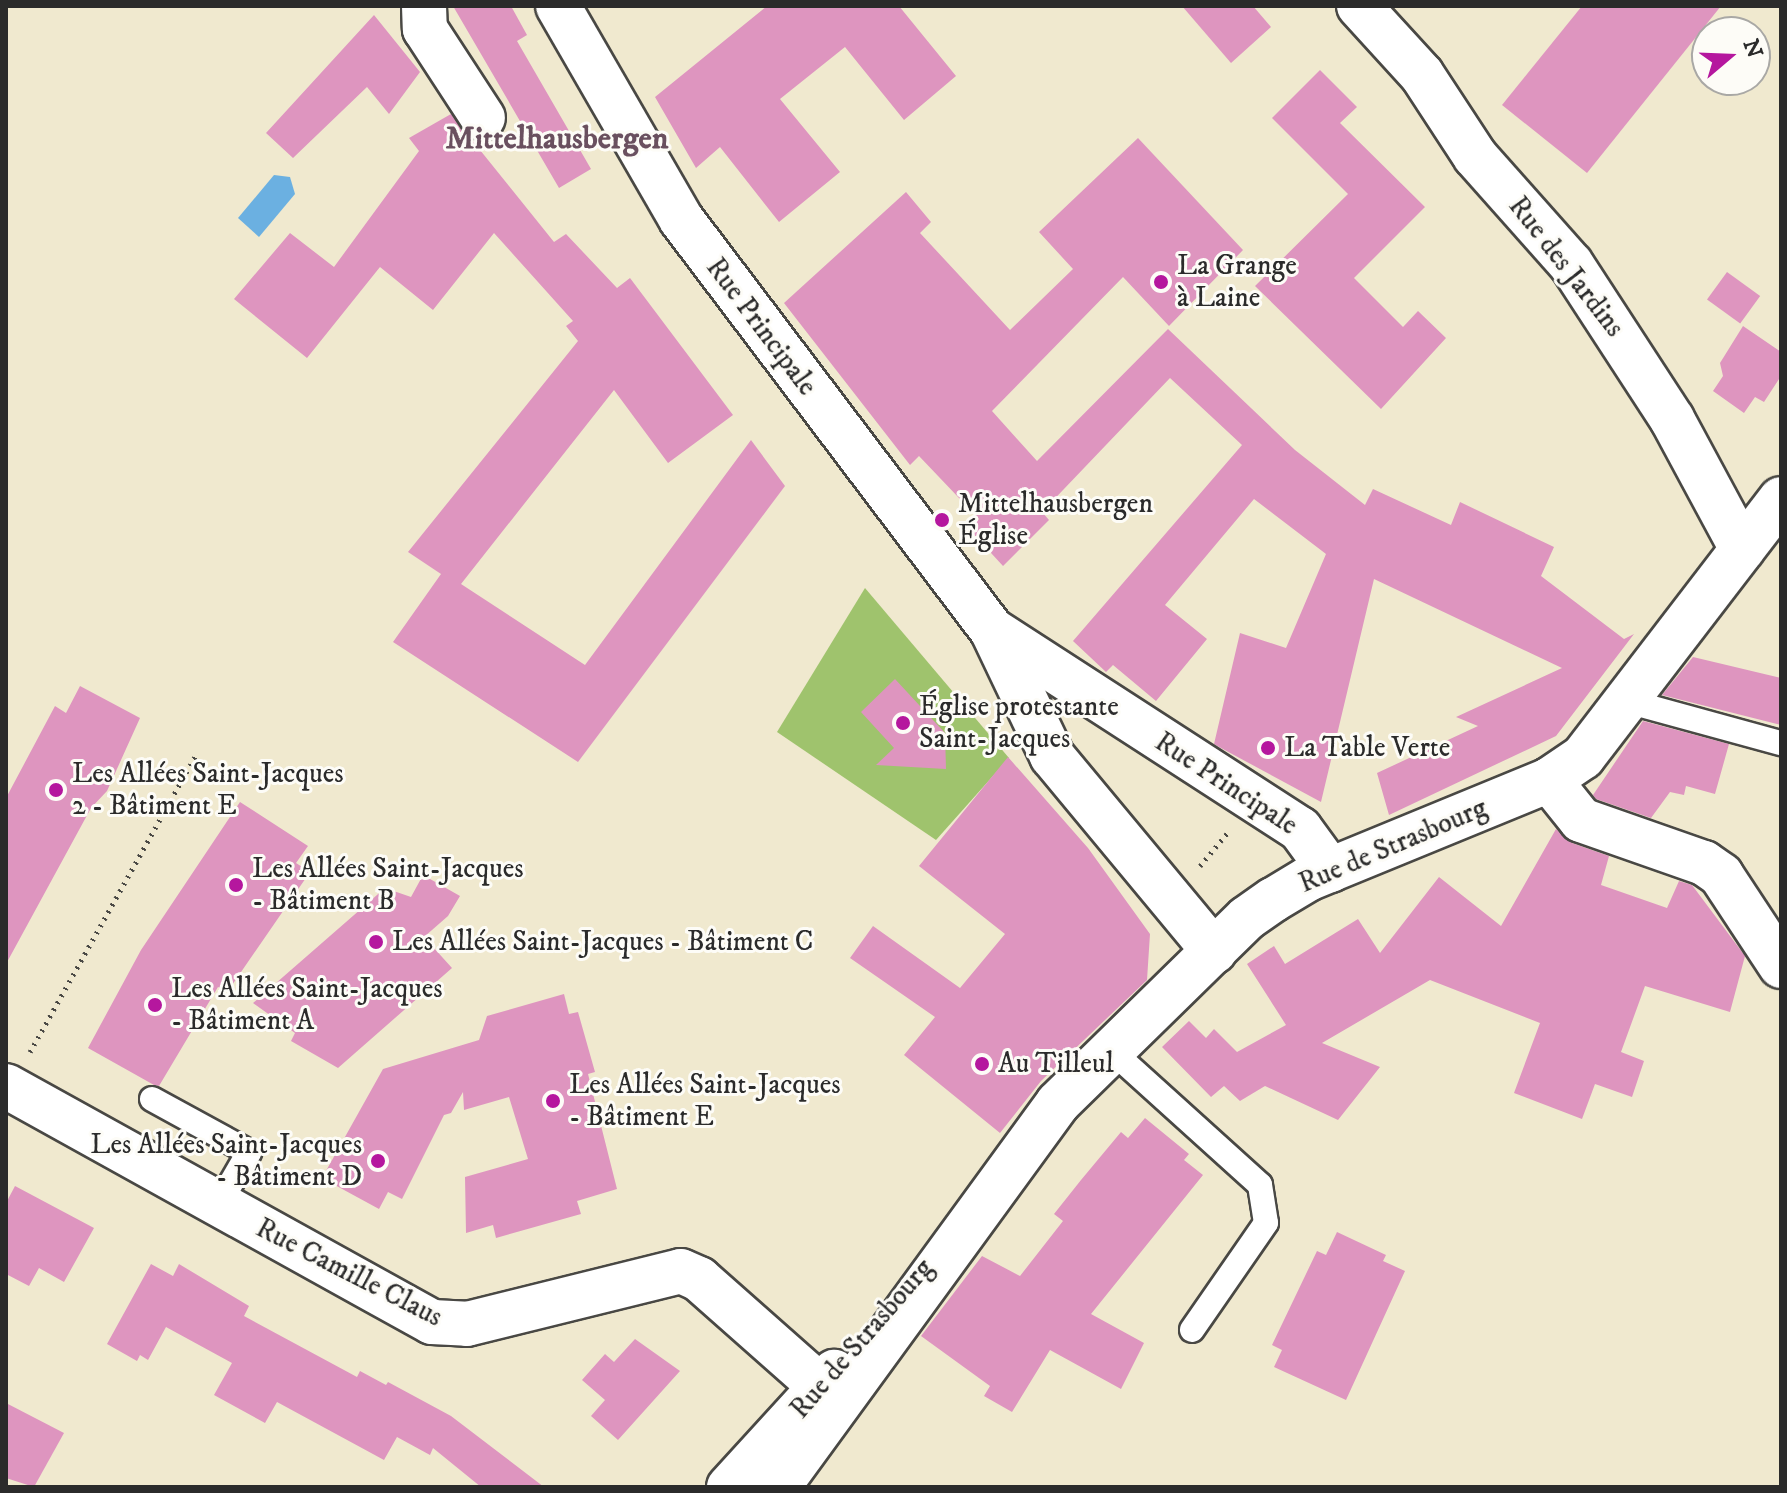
<!DOCTYPE html>
<html>
<head>
<meta charset="utf-8">
<style>
	body { margin:0 }
	#map { position:relative; width:1787px; height:1493px; overflow:hidden; background:#f0e9cf; font-family:"IM FELL DW Pica",serif }
	div>[style] { position:absolute }
	.green>* { inset:0; background:#9fc36d }
	.water>* { inset:0; background:#6bb0e1 }
	.building>* { inset:0; background:#de95bf; transform-origin:0 0 }
	.path>* { height:5px; margin-top:-2.5px; transform-origin:0; background:repeating-linear-gradient(90deg,#494844 0 2px,transparent 0 8px) }
	.roads { filter:drop-shadow(2px 0 #494844) drop-shadow(-2px 0 #494844) drop-shadow(0 2px #494844) drop-shadow(0 -2px #494844) }
	.lane>* { height:24px; margin:-12px; padding:0 12px; transform-origin:12px; border-radius:12px; background:#fff }
	.street>* { height:44px; margin:-22px; padding:0 22px; transform-origin:22px; border-radius:22px; background:#fff }
	.secondary>* { height:44px; margin:-22px; padding:0 22px; transform-origin:22px; border-radius:22px; background:#fff }
	.dots>* { width:22px; height:22px; translate:-50% -50%; box-sizing:border-box; border:4px solid #fdfcf7; border-radius:50% }
	span { translate:-50% -50%; white-space:nowrap; text-align:center; line-height:1.15; -webkit-text-stroke:6px #fdfcf7; paint-order:stroke }
	.poi-label { font-size:28px; color:#2b2b2b }
	.left { translate:0 -50%; text-align:left }
	.right { translate:-100% -50%; text-align:right }
	.street-label { font-size:28px; color:#2b2b2b }
	.quarter-label { font-size:32px; color:#6a505f; font-weight:700 }
	.frame { position:absolute; inset:0; border:8px solid #2b2b2b; pointer-events:none }
	.north { position:absolute; left:1691px; top:16px; width:80px; height:80px; box-sizing:border-box; background:#fdfcf7; border:2px solid #a9a8a5; border-radius:50%; rotate:71deg; font-size:22px; font-weight:700; line-height:32px; text-align:center; color:#2b2b2b }
	.north::after { content:''; display:block; margin:auto; width:28px; height:36px; background:#b5179e; clip-path:polygon(50% 0,100% 100%,50% 72%,0 100%) }
</style>
</head>
<body>
<div id="map">
	<div class="green">
		<i style="clip-path:polygon(865px 588px,1009px 758px,936px 840px,777px 732px)"></i>
	</div>
	<div class="water">
		<i style="clip-path:polygon(274px 175px,290px 177px,295px 194px,259px 237px,238px 218px)"></i>
	</div>
	<div class="building">
		<i style="clip-path:polygon(453px 6px,511px 6px,527px 35px,517px 41px,591px 169px,559px 188px)"></i>
		<i style="clip-path:polygon(767px 6px,899px 6px,956px 76px,904px 120px,845px 47px,780px 99px,840px 172px,779px 222px,720px 147px,696px 168px,655px 97px)"></i>
		<i style="clip-path:polygon(1182px 6px,1253px 6px,1271px 27px,1231px 63px)"></i>
		<i style="clip-path:polygon(1582px 6px,1721px 6px,1587px 173px,1502px 105px)"></i>
		<i style="clip-path:polygon(374px 15px,420px 72px,389px 114px,367px 87px,293px 158px,266px 133px)"></i>
		<i style="clip-path:polygon(1320px 70px,1357px 107px,1340px 123px,1425px 207px,1354px 278px,1403px 327px,1418px 311px,1446px 338px,1381px 409px,1255px 286px,1348px 194px,1272px 118px)"></i>
		<i style="clip-path:polygon(451px 114px,554px 242px,566px 234px,617px 288px,630px 278px,733px 415px,668px 463px,614px 390px,461px 584px,585px 665px,751px 440px,785px 486px,578px 762px,393px 642px,441px 574px,408px 552px,578px 341px,566px 326px,573px 321px,494px 233px,433px 310px,380px 267px,307px 358px,234px 299px,290px 233px,334px 267px,419px 151px,409px 138px)"></i>
		<i style="clip-path:polygon(1138px 138px,1243px 250px,1169px 326px,1123px 277px,992px 411px,1037px 461px,1168px 329px,1295px 450px,1365px 505px,1373px 489px,1451px 525px,1460px 502px,1554px 547px,1541px 576px,1624px 639px,1634px 634px,1556px 736px,1389px 815px,1377px 773px,1478px 726px,1456px 717px,1562px 668px,1374px 579px,1321px 802px,1221px 748px,1214px 744px,1240px 633px,1286px 648px,1326px 554px,1254px 499px,1165px 605px,1207px 639px,1156px 701px,1113px 665px,1106px 672px,1073px 641px,1242px 445px,1170px 378px,1042px 512px,1049px 520px,1003px 566px,969px 529px,979px 519px,919px 456px,910px 465px,784px 303px,906px 192px,931px 222px,920px 233px,1010px 330px,1073px 269px,1039px 232px)"></i>
		<i style="left:1727px;top:272px;width:41px;height:34px;rotate:36deg"></i>
		<i style="clip-path:polygon(1743px 326px,1781px 352px,1781px 376px,1764px 402px,1755px 397px,1744px 413px,1713px 391px,1723px 376px,1720px 363px)"></i>
		<i style="clip-path:polygon(1693px 657px,1781px 678px,1781px 725px,1662px 695px)"></i>
		<i style="clip-path:polygon(895px 679px,945px 733px,946px 769px,876px 765px,894px 748px,861px 712px)"></i>
		<i style="clip-path:polygon(80px 686px,140px 718px,107px 791px,91px 808px,6px 964px,6px 798px,55px 706px,66px 713px)"></i>
		<i style="clip-path:polygon(1643px 721px,1729px 744px,1715px 794px,1686px 786px,1684px 795px,1670px 792px,1651px 818px,1596px 799px,1593px 795px)"></i>
		<i style="clip-path:polygon(1008px 757px,1088px 848px,1150px 934px,1147px 980px,1041px 1081px,1000px 1133px,904px 1055px,935px 1017px,850px 958px,873px 926px,960px 988px,1005px 934px,919px 866px)"></i>
		<i style="clip-path:polygon(240px 802px,308px 846px,296px 863px,310px 872px,228px 991px,218px 987px,159px 1086px,154px 1085px,88px 1048px,141px 950px)"></i>
		<i style="clip-path:polygon(1556px 829px,1572px 843px,1609px 856px,1601px 885px,1667px 908px,1679px 881px,1692px 885px,1745px 956px,1730px 1012px,1645px 986px,1621px 1052px,1644px 1061px,1632px 1097px,1595px 1084px,1582px 1119px,1514px 1093px,1540px 1023px,1430px 980px,1322px 1043px,1380px 1067px,1338px 1120px,1265px 1086px,1240px 1101px,1224px 1086px,1211px 1097px,1162px 1047px,1189px 1021px,1206px 1038px,1214px 1029px,1237px 1052px,1286px 1025px,1247px 964px,1274px 946px,1285px 964px,1358px 919px,1380px 953px,1439px 877px,1501px 926px)"></i>
		<i style="clip-path:polygon(423px 875px,460px 896px,448px 916px,424px 937px,452px 968px,338px 1068px,291px 1041px,295px 1033px,253px 1003px,385px 888px,411px 897px)"></i>
		<i style="clip-path:polygon(564px 994px,569px 1014px,578px 1012px,595px 1072px,588px 1074px,617px 1189px,577px 1201px,581px 1214px,496px 1238px,493px 1225px,466px 1233px,465px 1177px,528px 1159px,509px 1097px,464px 1110px,463px 1092px,451px 1113px,444px 1115px,402px 1199px,388px 1192px,379px 1209px,322px 1178px,383px 1069px,479px 1040px,487px 1016px)"></i>
		<i style="clip-path:polygon(1145px 1118px,1189px 1154px,1184px 1160px,1203px 1175px,1091px 1314px,1144px 1343px,1121px 1389px,1050px 1350px,1012px 1412px,984px 1396px,990px 1386px,921px 1336px,982px 1256px,1020px 1276px,1063px 1221px,1054px 1214px,1081px 1180px,1121px 1132px,1128px 1138px)"></i>
		<i style="clip-path:polygon(15px 1186px,94px 1228px,64px 1282px,39px 1268px,29px 1286px,6px 1274px,6px 1203px)"></i>
		<i style="clip-path:polygon(1337px 1232px,1386px 1255px,1383px 1261px,1405px 1271px,1346px 1400px,1274px 1367px,1282px 1350px,1272px 1345px,1317px 1251px,1326px 1255px)"></i>
		<i style="clip-path:polygon(151px 1264px,173px 1276px,179px 1264px,249px 1306px,244px 1316px,357px 1377px,360px 1371px,386px 1385px,388px 1382px,451px 1416px,544px 1487px,481px 1487px,433px 1448px,430px 1455px,397px 1437px,384px 1460px,277px 1402px,265px 1423px,214px 1395px,232px 1363px,166px 1327px,148px 1360px,140px 1355px,137px 1361px,107px 1344px)"></i>
		<i style="clip-path:polygon(635px 1339px,680px 1371px,618px 1440px,591px 1416px,605px 1400px,582px 1380px,605px 1354px,614px 1362px)"></i>
		<i style="clip-path:polygon(6px 1403px,64px 1433px,34px 1487px,6px 1478px)"></i>
	</div>
	<div class="path">
		<i style="left:1200px;top:866px;width:45px;rotate:-50.4deg"></i>
		<i style="left:30px;top:1052px;width:340px;rotate:-60.8deg"></i>
	</div>
	<div class="roads">
		<div class="lane">
			<i style="left:1627px;top:701px;width:160px;rotate:15.3deg"></i>
			<i style="left:1113px;top:1052px;width:198px;rotate:42.1deg"></i>
			<i style="left:1260px;top:1185px;width:38px;rotate:81deg"></i>
			<i style="left:1266px;top:1223px;width:130px;rotate:124.7deg"></i>
			<i style="left:152px;top:1099px;width:111px;rotate:28.7deg"></i>
			<i style="left:249px;top:1152px;width:60px;rotate:120deg"></i>
		</div>
		<div class="street">
			<i style="left:424px;top:6px;width:23px;rotate:88deg"></i>
			<i style="left:425px;top:29px;width:106px;rotate:56.9deg"></i>
			<i style="left:1359px;top:6px;width:93px;rotate:47.6deg"></i>
			<i style="left:1422px;top:75px;width:97px;rotate:56.8deg"></i>
			<i style="left:1475px;top:156px;width:144px;rotate:48.4deg"></i>
			<i style="left:1571px;top:264px;width:185px;rotate:56.9deg"></i>
			<i style="left:1672px;top:419px;width:148px;rotate:61.7deg"></i>
			<i style="left:1549px;top:780px;width:51px;rotate:51.3deg"></i>
			<i style="left:1581px;top:820px;width:130px;rotate:19.3deg"></i>
			<i style="left:1704px;top:863px;width:21px;rotate:35deg"></i>
			<i style="left:1721px;top:875px;width:109px;rotate:56.6deg"></i>
			<i style="left:6px;top:1086px;width:487px;rotate:29deg"></i>
			<i style="left:432px;top:1322px;width:35px;rotate:3deg"></i>
			<i style="left:467px;top:1324px;width:220px;rotate:-13.9deg"></i>
			<i style="left:681px;top:1271px;width:20px;rotate:24deg"></i>
			<i style="left:699px;top:1279px;width:163px;rotate:41.5deg"></i>
		</div>
		<div class="secondary">
			<i style="left:558px;top:6px;width:246px;rotate:60deg"></i>
			<i style="left:681px;top:219px;width:515px;rotate:52.89deg"></i>
			<i style="left:992px;top:630px;width:140px;rotate:64.5deg"></i>
			<i style="left:1052px;top:756px;width:254px;rotate:50.3deg"></i>
			<i style="left:992px;top:630px;width:367px;rotate:32.9deg"></i>
			<i style="left:1300px;top:829px;width:51px;rotate:53.8deg"></i>
			<i style="left:729px;top:1487px;width:156px;rotate:-47.6deg"></i>
			<i style="left:778px;top:1487px;width:475px;rotate:-53.9deg"></i>
			<i style="left:1058px;top:1103px;width:264px;rotate:-44.4deg"></i>
			<i style="left:1247px;top:918px;width:32px;rotate:-35deg"></i>
			<i style="left:1273px;top:900px;width:41px;rotate:-31deg"></i>
			<i style="left:1308px;top:879px;width:261px;rotate:-22.3deg"></i>
			<i style="left:1549px;top:780px;width:41px;rotate:-34.1deg"></i>
			<i style="left:1583px;top:757px;width:325px;rotate:-52.5deg"></i>
		</div>
	</div>
	<div class="dots">
		<i style="left:1161px;top:282px;background:#b5179e"></i>
		<i style="left:942px;top:520px;background:#b5179e"></i>
		<i style="left:903px;top:723px;background:#b5179e"></i>
		<i style="left:1268px;top:748px;background:#b5179e"></i>
		<i style="left:56px;top:790px;background:#b5179e"></i>
		<i style="left:236px;top:885px;background:#b5179e"></i>
		<i style="left:376px;top:942px;background:#b5179e"></i>
		<i style="left:155px;top:1005px;background:#b5179e"></i>
		<i style="left:982px;top:1064px;background:#b5179e"></i>
		<i style="left:553px;top:1101px;background:#b5179e"></i>
		<i style="left:378px;top:1161px;background:#b5179e"></i>
	</div>
	<div class="poi-label">
		<span class="left" style="left:1177px;top:282px">La Grange<br>à Laine</span>
		<span class="left" style="left:958px;top:520px">Mittelhausbergen<br>Église</span>
		<span class="left" style="left:919px;top:723px">Église protestante<br>Saint-Jacques</span>
		<span class="left" style="left:1284px;top:748px">La Table Verte</span>
		<span class="left" style="left:72px;top:790px">Les Allées Saint-Jacques<br>2 - Bâtiment E</span>
		<span class="left" style="left:252px;top:885px">Les Allées Saint-Jacques<br>- Bâtiment B</span>
		<span class="left" style="left:392px;top:942px">Les Allées Saint-Jacques - Bâtiment C</span>
		<span class="left" style="left:171px;top:1005px">Les Allées Saint-Jacques<br>- Bâtiment A</span>
		<span class="left" style="left:998px;top:1064px">Au Tilleul</span>
		<span class="left" style="left:569px;top:1101px">Les Allées Saint-Jacques<br>- Bâtiment E</span>
		<span class="right" style="left:362px;top:1161px">Les Allées Saint-Jacques<br>- Bâtiment D</span>
	</div>
	<div class="street-label">
		<span style="left:1566px;top:267px;rotate:52deg">Rue des Jardins</span>
		<span style="left:761px;top:327px;rotate:53deg">Rue Principale</span>
		<span style="left:1226px;top:784px;rotate:33deg">Rue Principale</span>
		<span style="left:1393px;top:846px;rotate:-23deg">Rue de Strasbourg</span>
		<span style="left:349px;top:1273px;rotate:27deg">Rue Camille Claus</span>
		<span style="left:862px;top:1339px;rotate:-49deg">Rue de Strasbourg</span>
	</div>
	<div class="quarter-label">
		<span style="left:557px;top:139px">Mittelhausbergen</span>
	</div>
	<div class="frame"></div>
	<div class="north">N</div>
</div>
</body>
</html>
